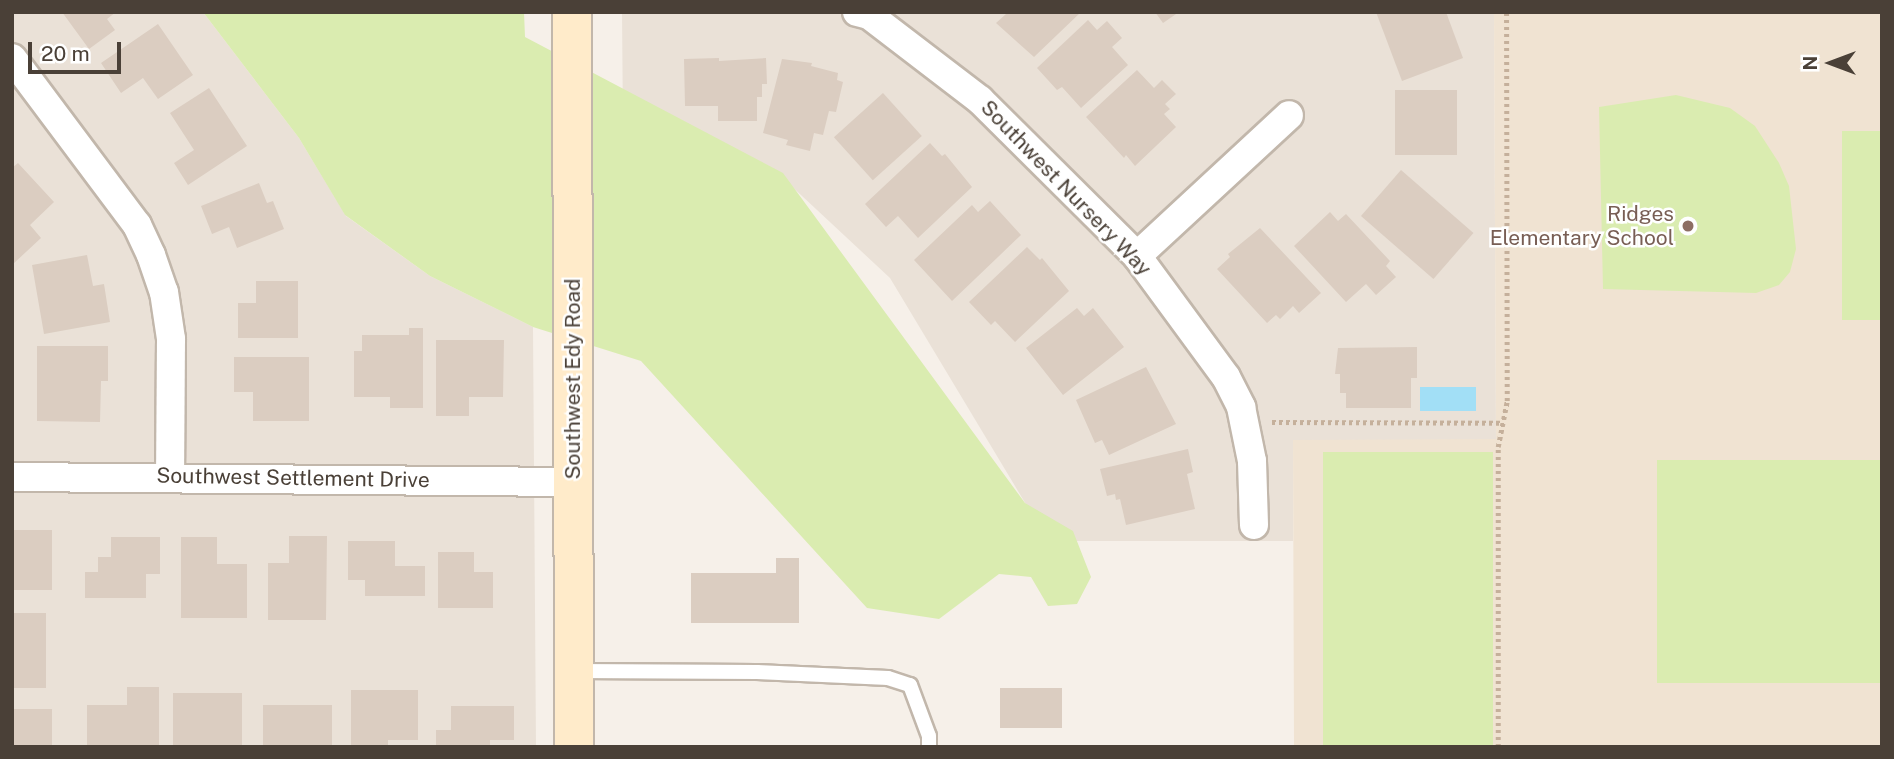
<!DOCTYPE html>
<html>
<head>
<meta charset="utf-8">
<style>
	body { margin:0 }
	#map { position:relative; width:1894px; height:759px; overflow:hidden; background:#f6f0e9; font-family:"Public Sans",sans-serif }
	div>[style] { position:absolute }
	.residential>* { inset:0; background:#eae1d7 }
	.education>* { inset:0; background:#f0e3d2 }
	.green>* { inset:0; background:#daecb0; transform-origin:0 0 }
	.water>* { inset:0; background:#a2dff6; transform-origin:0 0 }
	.building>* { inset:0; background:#dbcdc1; transform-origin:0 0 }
	.path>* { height:4.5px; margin-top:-2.25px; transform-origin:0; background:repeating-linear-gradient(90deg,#c5b09b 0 3.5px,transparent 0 7px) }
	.roads { filter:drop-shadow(2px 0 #c2b7ab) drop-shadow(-2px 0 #c2b7ab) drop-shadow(0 2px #c2b7ab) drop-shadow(0 -2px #c2b7ab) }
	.lane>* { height:14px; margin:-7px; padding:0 7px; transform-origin:7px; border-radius:7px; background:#fff }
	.street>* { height:28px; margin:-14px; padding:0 14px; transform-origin:14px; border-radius:14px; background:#fff }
	.secondary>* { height:38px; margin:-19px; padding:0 19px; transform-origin:19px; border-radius:19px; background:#ffebca }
	.dots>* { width:19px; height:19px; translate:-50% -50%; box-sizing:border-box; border:4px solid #fff; border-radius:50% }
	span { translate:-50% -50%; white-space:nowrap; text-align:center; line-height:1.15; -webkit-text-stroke:5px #fff; paint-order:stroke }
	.street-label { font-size:21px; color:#4a4037 }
	.education-label { font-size:21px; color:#785e54 }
	.right { translate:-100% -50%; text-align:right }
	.frame { position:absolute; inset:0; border:14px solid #4a4037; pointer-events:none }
	.north { position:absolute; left:1796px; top:28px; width:70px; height:70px; -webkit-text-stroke:5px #fff; paint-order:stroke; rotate:270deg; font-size:19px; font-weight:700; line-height:28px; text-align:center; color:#4a4037 }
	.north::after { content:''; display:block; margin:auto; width:24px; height:32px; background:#4a4037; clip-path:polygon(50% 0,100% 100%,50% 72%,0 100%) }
	.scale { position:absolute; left:28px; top:42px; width:93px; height:32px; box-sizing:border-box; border:4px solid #4a4037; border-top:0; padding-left:9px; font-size:21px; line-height:24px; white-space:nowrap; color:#4a4037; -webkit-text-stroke:5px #fff; paint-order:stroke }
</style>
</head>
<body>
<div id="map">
	<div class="residential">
		<i style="clip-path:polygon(12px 12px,203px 12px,299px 138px,346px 216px,430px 276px,533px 327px,536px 747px,12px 747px)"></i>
		<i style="clip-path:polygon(622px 12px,1494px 12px,1496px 440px,1293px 440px,1293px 541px,1048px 541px,890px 278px,787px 182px,623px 129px)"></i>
	</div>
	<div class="education">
		<i style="clip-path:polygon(1494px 12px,1882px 12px,1882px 747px,1294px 747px,1293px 440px,1496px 439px)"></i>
	</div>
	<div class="green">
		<i style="clip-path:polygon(203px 12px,524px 12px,525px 37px,783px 173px,1025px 503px,1073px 531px,1091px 577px,1077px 604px,1048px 606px,1031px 577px,999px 574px,939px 619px,867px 608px,641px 361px,533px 327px,430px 276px,345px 215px,299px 138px)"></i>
		<i style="clip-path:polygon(1676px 95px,1730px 108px,1755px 126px,1779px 163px,1789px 186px,1796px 249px,1790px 272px,1779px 285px,1756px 293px,1603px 289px,1599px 107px)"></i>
		<i style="left:1882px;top:131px;width:189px;height:40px;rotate:90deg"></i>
		<i style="left:1493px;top:452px;width:295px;height:170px;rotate:90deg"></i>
		<i style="left:1882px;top:460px;width:223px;height:225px;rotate:90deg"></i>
	</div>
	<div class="water">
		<i style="left:1476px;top:387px;width:24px;height:56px;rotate:90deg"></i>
	</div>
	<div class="building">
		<i style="clip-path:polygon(62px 12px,116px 12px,107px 19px,115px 30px,89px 49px)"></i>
		<i style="clip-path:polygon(1004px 12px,1081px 12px,1034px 57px,996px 23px,1006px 14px)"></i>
		<i style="clip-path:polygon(1155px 12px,1179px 12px,1163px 23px)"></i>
		<i style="clip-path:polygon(1376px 12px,1446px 12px,1463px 58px,1402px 81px)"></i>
		<i style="clip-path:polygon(1088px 20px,1097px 30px,1107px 21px,1122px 38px,1112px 47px,1128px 65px,1081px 108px,1062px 87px,1057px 90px,1037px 68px)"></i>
		<i style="clip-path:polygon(158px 24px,193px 75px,158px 99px,143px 78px,121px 93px,101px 63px)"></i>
		<i style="clip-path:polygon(719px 58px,719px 61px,766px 58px,767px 84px,762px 84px,762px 97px,757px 97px,757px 121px,718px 121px,718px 106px,685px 106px,684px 59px)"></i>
		<i style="clip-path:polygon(782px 59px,812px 63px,811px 66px,838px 73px,837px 80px,843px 82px,836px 112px,829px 111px,823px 135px,814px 133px,810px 151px,786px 145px,788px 140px,763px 133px)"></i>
		<i style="clip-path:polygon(1137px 70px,1154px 88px,1162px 80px,1176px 94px,1165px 104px,1170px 109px,1164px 114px,1176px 127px,1135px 166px,1126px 155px,1124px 158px,1086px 117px)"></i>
		<i style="clip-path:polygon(209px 88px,247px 146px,188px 185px,174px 163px,194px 150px,170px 113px)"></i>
		<i style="left:1395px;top:90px;width:62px;height:65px"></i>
		<i style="left:883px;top:93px;width:58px;height:66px;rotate:48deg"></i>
		<i style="clip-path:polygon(930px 143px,942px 156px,945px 154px,972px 187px,918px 238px,898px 216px,886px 227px,865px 204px)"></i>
		<i style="clip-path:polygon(18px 163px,54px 202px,30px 225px,41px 238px,12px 265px,12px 168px)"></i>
		<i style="left:1401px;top:170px;width:96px;height:61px;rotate:41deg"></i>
		<i style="clip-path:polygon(259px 183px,267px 203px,273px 201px,284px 229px,237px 248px,229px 227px,212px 234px,201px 206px)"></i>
		<i style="clip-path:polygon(990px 201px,1021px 235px,952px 301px,914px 260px,972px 205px,978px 212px)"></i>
		<i style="clip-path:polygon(1330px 212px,1338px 221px,1346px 214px,1390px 261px,1386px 266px,1396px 277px,1376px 295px,1366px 284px,1346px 302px,1294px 246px)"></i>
		<i style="clip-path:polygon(1260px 228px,1321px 293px,1299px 313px,1293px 306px,1280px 319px,1276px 315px,1267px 323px,1217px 269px,1230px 257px,1228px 254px)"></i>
		<i style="clip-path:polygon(1027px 247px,1040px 260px,1042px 258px,1069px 291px,1015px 342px,995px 321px,991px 325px,969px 302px)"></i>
		<i style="clip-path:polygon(87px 255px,93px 286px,104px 284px,110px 322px,44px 334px,32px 265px)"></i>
		<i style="clip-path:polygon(256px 281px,298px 281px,298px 338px,238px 338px,238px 303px,256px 303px)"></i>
		<i style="clip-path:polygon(1077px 308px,1084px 316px,1093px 308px,1124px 347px,1063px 395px,1026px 348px)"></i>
		<i style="clip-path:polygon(409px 328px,423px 328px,423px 408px,390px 408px,390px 397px,354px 397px,354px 351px,362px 351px,362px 335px,409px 335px)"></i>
		<i style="clip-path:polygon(436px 340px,504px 340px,503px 397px,469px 397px,469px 416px,436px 416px)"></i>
		<i style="clip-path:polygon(37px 346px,108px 346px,108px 381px,101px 381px,100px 422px,37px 421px)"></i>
		<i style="clip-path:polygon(1417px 347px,1417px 378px,1411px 378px,1411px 408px,1346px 408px,1346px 393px,1340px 393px,1340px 374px,1335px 374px,1338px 348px)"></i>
		<i style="clip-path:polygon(234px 357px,309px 357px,309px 421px,253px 421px,253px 392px,234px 392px)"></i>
		<i style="clip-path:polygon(1146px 367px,1176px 424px,1109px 455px,1102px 440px,1095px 443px,1076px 400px)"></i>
		<i style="clip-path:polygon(1188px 449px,1193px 472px,1187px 474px,1195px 509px,1126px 525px,1120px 499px,1116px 500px,1115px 494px,1107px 496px,1100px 469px)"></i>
		<i style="left:12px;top:530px;width:40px;height:60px"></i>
		<i style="clip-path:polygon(289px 536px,327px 536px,326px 620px,268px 620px,268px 563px,289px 563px)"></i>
		<i style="clip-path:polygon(111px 537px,160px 537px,160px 574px,146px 574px,146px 598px,85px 598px,85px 572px,98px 572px,98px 557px,111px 557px)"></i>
		<i style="clip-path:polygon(181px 537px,217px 537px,217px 564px,247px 564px,247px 618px,181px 618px)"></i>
		<i style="clip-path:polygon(348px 541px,395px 541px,395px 566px,425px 566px,425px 596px,365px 596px,365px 580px,348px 580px)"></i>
		<i style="clip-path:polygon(438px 552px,474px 552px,474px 572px,493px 572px,493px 608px,438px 608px)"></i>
		<i style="clip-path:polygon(776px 558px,799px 558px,799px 623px,691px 623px,691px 573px,776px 573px)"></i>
		<i style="left:12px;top:613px;width:34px;height:75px"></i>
		<i style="clip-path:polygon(127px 687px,159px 687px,159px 747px,87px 747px,87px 705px,127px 705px)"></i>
		<i style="left:1000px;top:688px;width:62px;height:40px"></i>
		<i style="clip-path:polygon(351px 690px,418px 690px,418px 740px,388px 740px,388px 747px,351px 747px)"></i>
		<i style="left:173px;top:693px;width:69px;height:54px"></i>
		<i style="left:263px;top:705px;width:69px;height:42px"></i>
		<i style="clip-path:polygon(451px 706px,514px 706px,514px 740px,490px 740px,490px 747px,436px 747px,436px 730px,451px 730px)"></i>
		<i style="left:12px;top:709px;width:40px;height:38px"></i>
	</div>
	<div class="path">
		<i style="left:1272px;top:422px;width:231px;rotate:0.2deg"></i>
		<i style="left:1498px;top:747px;width:300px;rotate:-90deg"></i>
		<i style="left:1498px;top:447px;width:47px;rotate:-78.9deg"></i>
		<i style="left:1507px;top:401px;width:389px;rotate:-90.1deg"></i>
	</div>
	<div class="roads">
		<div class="lane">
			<i style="left:575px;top:671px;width:182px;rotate:0.3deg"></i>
			<i style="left:757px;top:672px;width:131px;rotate:2.6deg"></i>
			<i style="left:888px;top:678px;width:23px;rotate:18deg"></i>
			<i style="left:910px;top:685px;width:54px;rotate:69.6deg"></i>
			<i style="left:929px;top:736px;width:11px;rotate:90deg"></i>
		</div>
		<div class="street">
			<i style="left:857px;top:12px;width:12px;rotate:14deg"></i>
			<i style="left:869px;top:15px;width:140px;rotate:37.4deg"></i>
			<i style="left:980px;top:100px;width:221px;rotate:44.8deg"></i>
			<i style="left:1137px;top:256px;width:150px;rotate:53.7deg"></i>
			<i style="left:1226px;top:377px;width:34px;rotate:63deg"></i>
			<i style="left:1241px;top:407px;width:55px;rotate:78.5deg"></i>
			<i style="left:1252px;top:461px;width:64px;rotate:88.2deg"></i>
			<i style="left:12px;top:58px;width:209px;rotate:53.2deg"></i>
			<i style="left:137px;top:225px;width:33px;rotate:65deg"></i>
			<i style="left:151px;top:255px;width:39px;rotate:71deg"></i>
			<i style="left:164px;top:292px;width:48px;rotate:81.5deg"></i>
			<i style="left:171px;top:339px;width:137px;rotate:90.4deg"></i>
			<i style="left:1137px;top:256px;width:207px;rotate:-42.8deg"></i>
			<i style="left:12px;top:477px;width:561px;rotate:0.51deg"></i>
		</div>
		<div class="secondary">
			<i style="left:572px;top:12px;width:735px;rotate:89.84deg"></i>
		</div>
	</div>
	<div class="dots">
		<i style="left:1688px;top:226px;background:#8d6e63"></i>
	</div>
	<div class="street-label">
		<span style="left:1066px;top:188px;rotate:46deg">Southwest Nursery Way</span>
		<span style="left:573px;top:379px;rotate:-90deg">Southwest Edy Road</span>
		<span style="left:293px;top:478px;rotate:1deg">Southwest Settlement Drive</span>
	</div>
	<div class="education-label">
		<span class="right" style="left:1674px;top:226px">Ridges<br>Elementary School</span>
	</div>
	<div class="frame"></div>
	<div class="north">N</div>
	<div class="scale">20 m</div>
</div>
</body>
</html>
